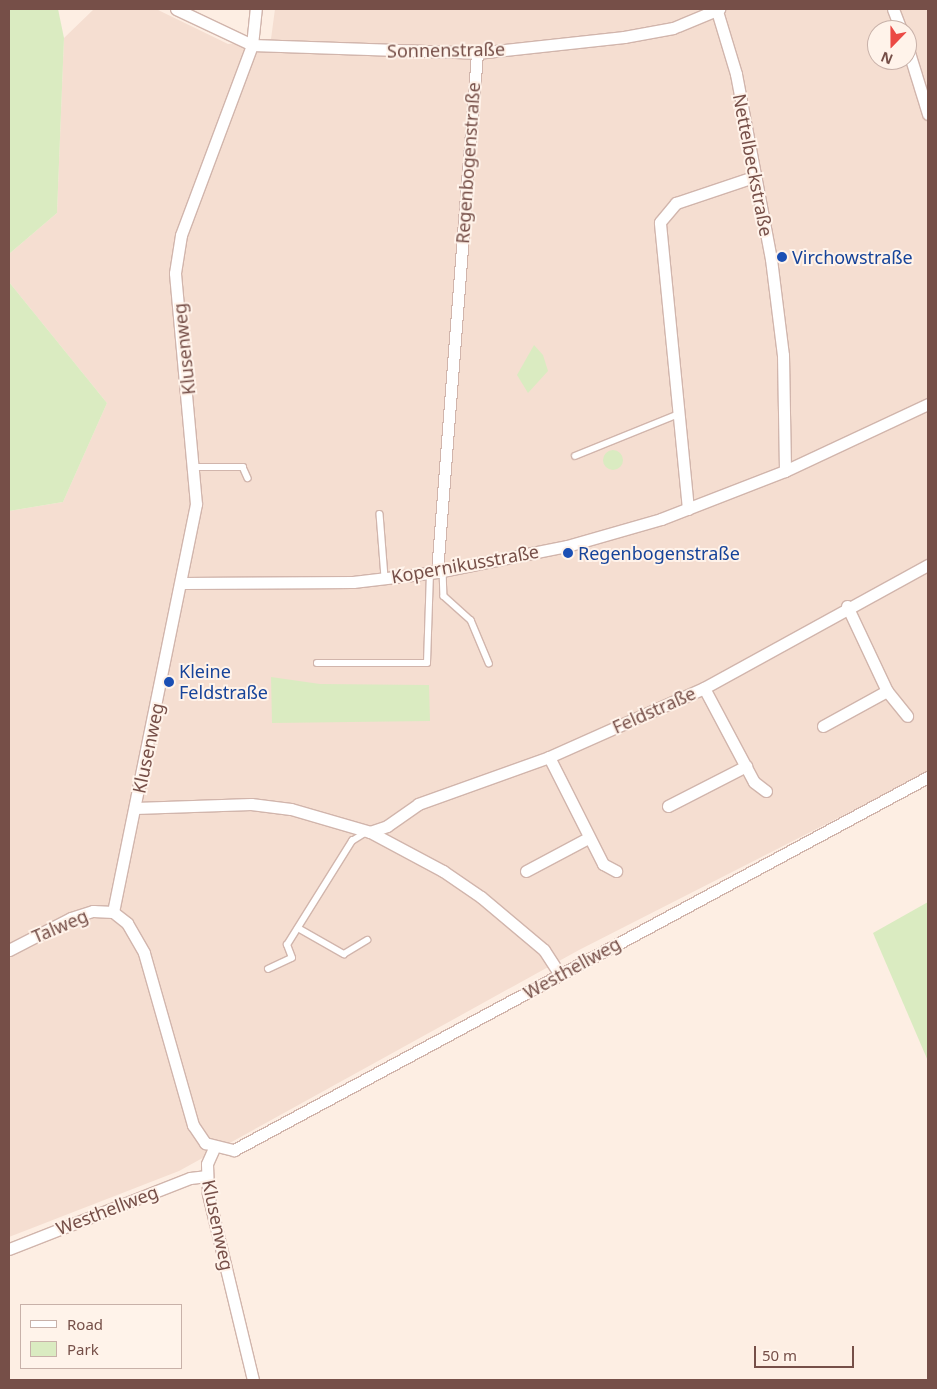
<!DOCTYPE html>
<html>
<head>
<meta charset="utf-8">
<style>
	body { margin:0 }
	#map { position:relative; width:937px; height:1389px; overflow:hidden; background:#fdeee3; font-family:"Noto Sans",sans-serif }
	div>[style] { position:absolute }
	.residential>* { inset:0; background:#f5ded1 }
	.green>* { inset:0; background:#daebc1 }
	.round { border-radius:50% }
	.roads { filter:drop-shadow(1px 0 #d1b5ac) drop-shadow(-1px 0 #d1b5ac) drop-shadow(0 1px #d1b5ac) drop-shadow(0 -1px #d1b5ac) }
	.lane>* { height:5.5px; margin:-2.75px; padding:0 2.75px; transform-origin:2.75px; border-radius:2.75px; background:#fff }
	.street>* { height:11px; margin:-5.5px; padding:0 5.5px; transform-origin:5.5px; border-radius:5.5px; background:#fff }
	.dots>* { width:14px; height:14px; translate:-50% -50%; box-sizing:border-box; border:2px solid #fff3ea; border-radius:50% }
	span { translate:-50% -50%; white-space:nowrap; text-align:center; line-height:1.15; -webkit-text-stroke:4px #fff3ea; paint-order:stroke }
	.street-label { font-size:18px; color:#764f48 }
	.transit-label { font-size:18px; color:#164399 }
	.left { translate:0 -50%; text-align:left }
	.frame { position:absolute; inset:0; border:10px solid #764f48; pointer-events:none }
	.legend { position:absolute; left:20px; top:1304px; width:162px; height:65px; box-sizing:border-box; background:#fff3ea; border:1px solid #c8b1a9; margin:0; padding:6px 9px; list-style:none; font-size:15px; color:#764f48 }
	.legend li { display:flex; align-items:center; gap:10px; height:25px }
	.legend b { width:25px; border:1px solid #c8b1a9 }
	.north { position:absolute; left:867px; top:20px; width:50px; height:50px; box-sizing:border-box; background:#fff3ea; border:1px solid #c8b1a9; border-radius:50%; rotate:202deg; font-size:14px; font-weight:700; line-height:20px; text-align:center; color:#764f48 }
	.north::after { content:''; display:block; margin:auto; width:18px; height:22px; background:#eb4944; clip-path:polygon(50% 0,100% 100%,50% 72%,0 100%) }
	.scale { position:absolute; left:754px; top:1346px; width:100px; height:22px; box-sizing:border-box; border:2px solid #764f48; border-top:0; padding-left:6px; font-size:15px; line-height:18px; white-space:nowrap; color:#764f48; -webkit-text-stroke:4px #fff3ea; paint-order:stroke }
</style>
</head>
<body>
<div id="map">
	<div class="residential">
		<i style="clip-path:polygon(evenodd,94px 9px,156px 9px,228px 44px,271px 39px,275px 9px,928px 9px,928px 772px,579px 950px,179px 1171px,9px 1237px,9px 511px,63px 502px,107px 403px,9px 282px,9px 254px,57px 213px,64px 38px,94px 9px,877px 30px,907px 30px,907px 60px,877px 60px,877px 30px)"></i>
	</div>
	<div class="green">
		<i style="clip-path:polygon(9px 9px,58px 9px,64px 38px,57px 213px,9px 254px)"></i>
		<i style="clip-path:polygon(9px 282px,107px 403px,63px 502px,9px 511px)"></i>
		<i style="clip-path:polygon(534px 345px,543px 355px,548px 371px,528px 393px,517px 375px)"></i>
		<i class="round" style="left:603px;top:450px;width:20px;height:20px"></i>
		<i style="clip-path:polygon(271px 677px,320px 684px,429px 685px,430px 721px,272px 723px)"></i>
		<i style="clip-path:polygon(928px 902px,928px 1061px,873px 933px)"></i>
	</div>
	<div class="roads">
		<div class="lane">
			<i style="left:575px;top:456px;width:112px;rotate:-22deg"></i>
			<i style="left:194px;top:467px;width:49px"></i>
			<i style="left:243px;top:467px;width:12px;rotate:66deg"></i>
			<i style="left:380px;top:514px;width:64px;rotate:85.5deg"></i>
			<i style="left:443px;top:570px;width:26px;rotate:88deg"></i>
			<i style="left:444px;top:596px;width:36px;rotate:42deg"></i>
			<i style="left:471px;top:620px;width:47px;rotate:67.3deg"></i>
			<i style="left:317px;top:663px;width:110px"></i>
			<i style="left:427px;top:663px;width:91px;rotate:-88.1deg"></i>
			<i style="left:298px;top:928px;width:53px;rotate:29.5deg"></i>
			<i style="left:344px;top:954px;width:27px;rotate:-31deg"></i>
			<i style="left:268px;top:969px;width:26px;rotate:-25deg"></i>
			<i style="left:292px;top:958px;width:14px;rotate:-111deg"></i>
			<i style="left:287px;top:945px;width:123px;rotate:-58deg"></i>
			<i style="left:352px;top:841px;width:15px;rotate:-32deg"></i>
		</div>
		<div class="street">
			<i style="left:176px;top:9px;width:84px;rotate:25.3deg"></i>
			<i style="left:252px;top:45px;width:225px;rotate:2deg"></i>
			<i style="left:477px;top:53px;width:148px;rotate:-6.2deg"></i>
			<i style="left:624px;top:37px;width:50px;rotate:-10.4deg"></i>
			<i style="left:673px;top:28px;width:50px;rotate:-22.4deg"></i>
			<i style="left:893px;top:9px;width:22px;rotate:69deg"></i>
			<i style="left:717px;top:11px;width:66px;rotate:73.2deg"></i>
			<i style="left:736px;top:74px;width:188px;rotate:79.3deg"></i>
			<i style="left:771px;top:259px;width:97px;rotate:82.9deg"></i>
			<i style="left:783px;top:355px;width:116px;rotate:89deg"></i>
			<i style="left:907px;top:46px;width:71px;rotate:72.8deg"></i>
			<i style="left:688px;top:509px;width:288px;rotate:-95.6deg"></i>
			<i style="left:660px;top:222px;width:25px;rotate:-50deg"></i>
			<i style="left:676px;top:203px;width:84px;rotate:-18.6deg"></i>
			<i style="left:437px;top:572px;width:521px;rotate:-85.59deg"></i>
			<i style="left:183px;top:583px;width:170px;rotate:-0.3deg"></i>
			<i style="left:353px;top:582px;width:85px;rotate:-6.8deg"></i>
			<i style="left:437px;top:572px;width:133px;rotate:-11.3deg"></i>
			<i style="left:567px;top:546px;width:98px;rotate:-16deg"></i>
			<i style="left:661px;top:519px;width:133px;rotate:-21.2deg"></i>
			<i style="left:785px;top:471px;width:158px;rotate:-25.1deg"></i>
			<i style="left:847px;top:606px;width:94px;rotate:64.8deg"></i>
			<i style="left:887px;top:691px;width:32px;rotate:51deg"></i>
			<i style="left:704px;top:688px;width:106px;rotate:62deg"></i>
			<i style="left:754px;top:782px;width:15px;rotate:37deg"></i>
			<i style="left:823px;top:726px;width:73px;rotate:-28.7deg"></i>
			<i style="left:549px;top:757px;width:120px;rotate:63.2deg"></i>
			<i style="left:603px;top:864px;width:15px;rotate:28deg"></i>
			<i style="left:668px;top:806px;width:88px;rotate:-27.1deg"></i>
			<i style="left:135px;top:808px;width:116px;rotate:-2deg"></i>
			<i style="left:251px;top:804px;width:40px;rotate:7.1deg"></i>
			<i style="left:291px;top:809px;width:82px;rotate:16.2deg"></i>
			<i style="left:370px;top:832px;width:83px;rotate:28.1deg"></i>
			<i style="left:443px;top:871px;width:46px;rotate:34.4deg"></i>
			<i style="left:481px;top:897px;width:82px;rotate:40.1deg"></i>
			<i style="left:544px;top:950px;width:30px;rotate:57deg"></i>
			<i style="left:370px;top:832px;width:18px;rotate:-19deg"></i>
			<i style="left:387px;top:826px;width:38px;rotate:-35deg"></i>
			<i style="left:418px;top:804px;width:139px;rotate:-19.7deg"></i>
			<i style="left:549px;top:757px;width:170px;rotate:-24deg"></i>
			<i style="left:704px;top:688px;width:256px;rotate:-28.8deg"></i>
			<i style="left:526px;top:871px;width:70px;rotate:-28deg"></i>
			<i style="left:113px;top:912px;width:18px;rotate:38deg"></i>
			<i style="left:127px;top:923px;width:34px;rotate:60deg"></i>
			<i style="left:144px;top:953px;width:179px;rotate:74.1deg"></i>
			<i style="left:193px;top:1125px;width:22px;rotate:56deg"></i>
			<i style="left:205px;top:1143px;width:30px;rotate:14deg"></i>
			<i style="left:234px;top:1150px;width:788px;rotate:-28.26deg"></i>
			<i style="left:113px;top:912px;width:416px;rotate:-78.5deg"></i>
			<i style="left:196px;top:504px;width:232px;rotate:-95.2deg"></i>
			<i style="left:175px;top:273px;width:38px;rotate:-81deg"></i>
			<i style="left:181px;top:235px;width:203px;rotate:-69.5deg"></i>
			<i style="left:252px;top:45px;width:36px;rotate:-84deg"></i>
			<i style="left:9px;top:950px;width:70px;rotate:-27.3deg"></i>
			<i style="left:71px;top:918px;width:23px;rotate:-18deg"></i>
			<i style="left:93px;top:911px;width:20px;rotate:3deg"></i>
			<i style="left:214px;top:1148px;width:17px;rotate:114deg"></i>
			<i style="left:207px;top:1164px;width:30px;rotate:88deg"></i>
			<i style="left:208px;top:1194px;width:191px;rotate:76.4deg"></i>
			<i style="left:9px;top:1249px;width:194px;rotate:-21.4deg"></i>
			<i style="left:190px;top:1178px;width:17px;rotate:-7deg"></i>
		</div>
	</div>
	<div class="dots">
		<i style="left:782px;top:257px;background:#1a4fb4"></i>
		<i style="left:568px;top:553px;background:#1a4fb4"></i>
		<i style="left:169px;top:682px;background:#1a4fb4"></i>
	</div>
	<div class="street-label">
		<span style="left:446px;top:50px;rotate:-1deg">Sonnenstraße</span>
		<span style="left:468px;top:163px;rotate:-86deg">Regenbogenstraße</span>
		<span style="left:753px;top:165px;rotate:79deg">Nettelbeckstraße</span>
		<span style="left:184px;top:349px;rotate:-96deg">Klusenweg</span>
		<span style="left:465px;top:564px;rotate:-10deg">Kopernikusstraße</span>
		<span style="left:654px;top:710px;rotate:-24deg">Feldstraße</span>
		<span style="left:148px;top:748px;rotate:-78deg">Klusenweg</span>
		<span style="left:60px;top:926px;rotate:-23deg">Talweg</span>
		<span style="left:572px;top:968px;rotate:-29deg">Westhellweg</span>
		<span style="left:107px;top:1210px;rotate:-21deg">Westhellweg</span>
		<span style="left:218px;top:1225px;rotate:78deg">Klusenweg</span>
	</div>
	<div class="transit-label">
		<span class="left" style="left:792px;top:257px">Virchowstraße</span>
		<span class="left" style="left:578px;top:553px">Regenbogenstraße</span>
		<span class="left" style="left:179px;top:682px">Kleine<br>Feldstraße</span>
	</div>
	<div class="frame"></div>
	<ul class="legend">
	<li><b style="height:6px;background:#fff"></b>Road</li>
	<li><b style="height:14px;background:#daebc1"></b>Park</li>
	</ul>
	<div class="north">N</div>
	<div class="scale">50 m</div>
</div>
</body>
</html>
